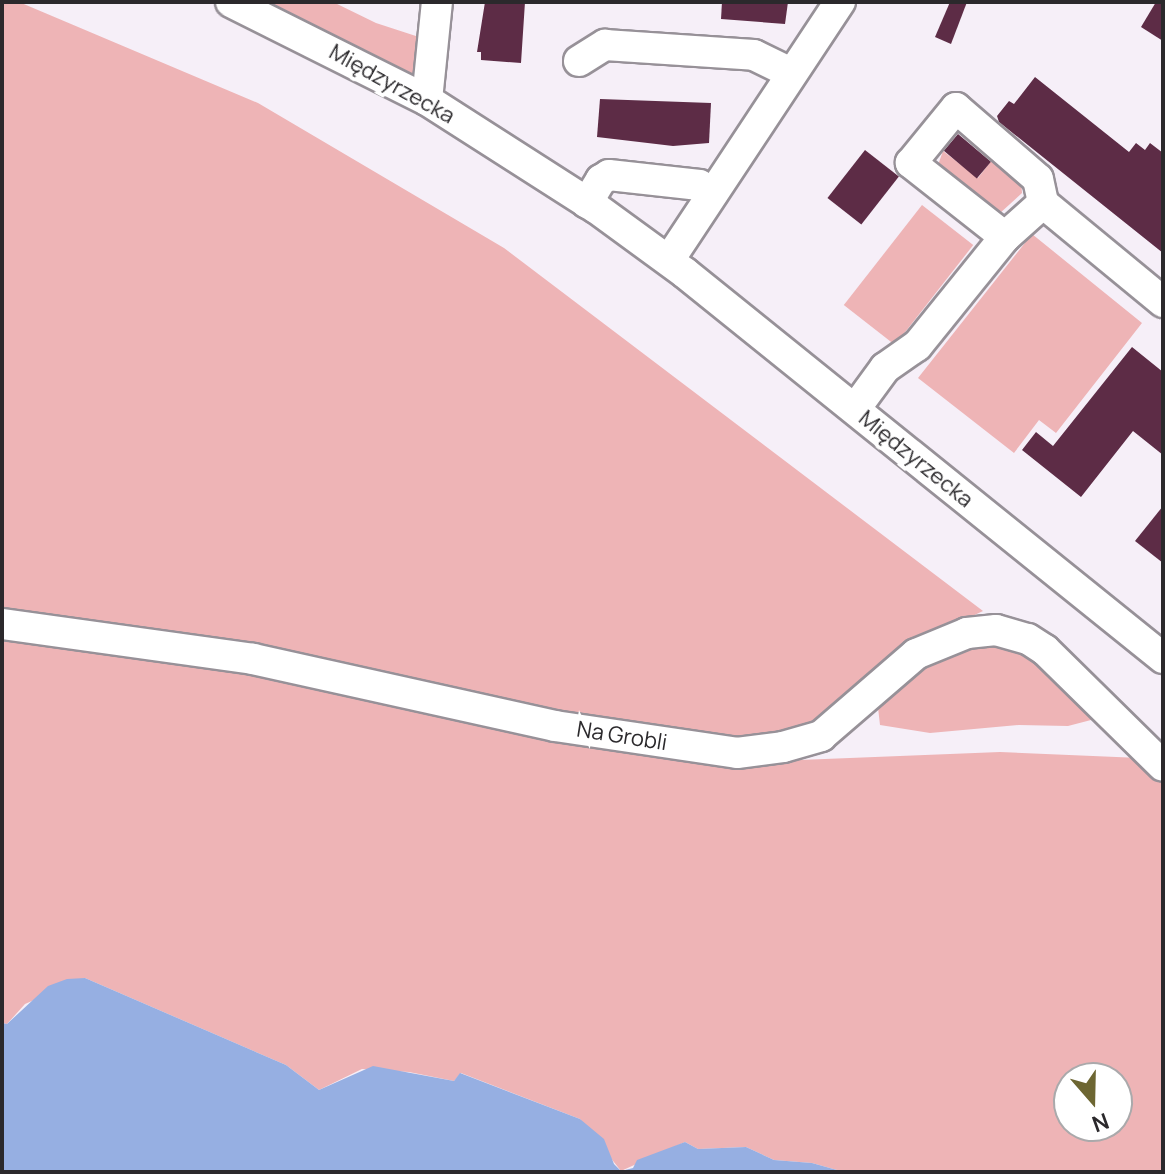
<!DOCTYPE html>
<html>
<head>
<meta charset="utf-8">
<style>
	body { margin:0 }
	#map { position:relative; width:1165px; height:1174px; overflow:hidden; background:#f6eff8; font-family:Manrope,sans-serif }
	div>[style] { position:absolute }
	.green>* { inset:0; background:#eeb4b6; transform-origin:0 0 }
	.water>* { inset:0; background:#96afe2 }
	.building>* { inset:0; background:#5d2c46; transform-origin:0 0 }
	.roads { filter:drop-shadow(2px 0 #979198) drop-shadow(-2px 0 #979198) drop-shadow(0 2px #979198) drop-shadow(0 -2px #979198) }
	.minor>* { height:30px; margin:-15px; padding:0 15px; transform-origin:15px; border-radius:15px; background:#fff }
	span { translate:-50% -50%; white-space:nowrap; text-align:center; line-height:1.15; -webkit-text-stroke:8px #fff; paint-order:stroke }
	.street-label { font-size:22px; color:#2b292c }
	.frame { position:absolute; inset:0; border:4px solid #2b292c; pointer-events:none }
	.north { position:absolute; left:1053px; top:1062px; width:80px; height:80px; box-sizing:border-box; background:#fff; border:2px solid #aaa9ab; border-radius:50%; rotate:160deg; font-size:22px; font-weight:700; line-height:32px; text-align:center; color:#2b292c }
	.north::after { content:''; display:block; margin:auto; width:28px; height:36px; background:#6d6632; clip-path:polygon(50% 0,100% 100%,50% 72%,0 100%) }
</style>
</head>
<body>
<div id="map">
	<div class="green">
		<i style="clip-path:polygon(2px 2px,19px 2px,258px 103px,504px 248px,983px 611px,911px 645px,817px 728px,749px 744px,2px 616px)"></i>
		<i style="clip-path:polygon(256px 2px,333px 2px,376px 23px,422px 38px,414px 83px)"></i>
		<i style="clip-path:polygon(943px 151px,978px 178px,995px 156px,1021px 180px,1022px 193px,999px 214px,941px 174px,938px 165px)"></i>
		<i style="left:922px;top:205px;width:65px;height:127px;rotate:38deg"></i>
		<i style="clip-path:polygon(1032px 234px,1142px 323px,1056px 433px,1039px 420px,1014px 453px,918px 378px)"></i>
		<i style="clip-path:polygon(evenodd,2px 634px,82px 642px,750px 762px,1000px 752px,1140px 758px,1163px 782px,1163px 1172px,844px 1172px,812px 1163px,774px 1160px,746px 1147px,698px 1149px,685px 1142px,621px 1171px,580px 1119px,461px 1073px,454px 1081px,409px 1072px,362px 1069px,319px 1090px,286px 1065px,85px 978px,25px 1004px,7px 1024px,2px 1023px,2px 634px,1069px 1078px,1117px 1078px,1117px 1126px,1069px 1126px,1069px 1078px)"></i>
		<i style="clip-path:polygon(968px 642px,1026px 646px,1094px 708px,1091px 720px,1068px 726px,1019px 725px,930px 733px,880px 725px,877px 699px,916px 666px)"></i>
	</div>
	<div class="water">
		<i style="clip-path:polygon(85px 978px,286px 1065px,319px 1090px,373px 1066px,454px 1081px,460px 1073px,580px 1119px,604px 1139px,614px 1164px,621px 1171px,633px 1168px,637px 1160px,685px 1142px,698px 1149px,746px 1147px,774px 1160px,812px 1163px,844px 1172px,2px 1172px,2px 1023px,7px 1024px,48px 986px,67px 979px)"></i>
	</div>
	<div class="building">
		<i style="clip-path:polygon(485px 2px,525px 2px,521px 63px,481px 60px,481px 52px,477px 52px)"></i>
		<i style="clip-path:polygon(722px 2px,788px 2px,785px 24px,721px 19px)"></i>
		<i style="clip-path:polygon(950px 2px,967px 2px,951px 44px,935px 37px)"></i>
		<i style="clip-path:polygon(1156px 2px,1163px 2px,1163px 41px,1141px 27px)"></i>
		<i style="clip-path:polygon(1035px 77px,1129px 152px,1136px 143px,1145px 150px,1150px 143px,1163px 153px,1163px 253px,999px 122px,997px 116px,1009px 101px,1014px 104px)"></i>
		<i style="clip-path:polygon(600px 99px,711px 103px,709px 143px,673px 146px,597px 137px)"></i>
		<i style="left:958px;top:134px;width:43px;height:22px;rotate:40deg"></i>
		<i style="left:865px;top:150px;width:43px;height:61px;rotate:38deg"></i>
		<i style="clip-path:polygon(1132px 347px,1163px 372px,1163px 455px,1133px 431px,1081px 497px,1022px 450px,1036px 432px,1053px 446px)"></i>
		<i style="clip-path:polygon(1163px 506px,1163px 563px,1135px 541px)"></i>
	</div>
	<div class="roads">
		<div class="minor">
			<i style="left:231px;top:2px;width:219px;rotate:26.6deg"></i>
			<i style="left:427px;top:100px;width:201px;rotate:32.6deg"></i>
			<i style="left:596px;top:208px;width:110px;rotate:36.1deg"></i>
			<i style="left:685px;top:273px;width:614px;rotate:38.85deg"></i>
			<i style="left:579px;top:61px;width:31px;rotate:-32deg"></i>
			<i style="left:605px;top:45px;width:149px;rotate:3.8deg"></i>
			<i style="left:754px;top:55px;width:41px;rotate:25.9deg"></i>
			<i style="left:427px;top:100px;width:99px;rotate:-84.2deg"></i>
			<i style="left:587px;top:203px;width:27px;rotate:-59deg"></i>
			<i style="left:601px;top:180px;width:9px;rotate:-32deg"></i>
			<i style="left:609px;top:175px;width:91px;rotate:6.3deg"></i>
			<i style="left:699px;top:185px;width:16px;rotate:27deg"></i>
			<i style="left:1043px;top:203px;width:51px;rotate:138.2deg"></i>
			<i style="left:1005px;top:237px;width:120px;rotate:-141.8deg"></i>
			<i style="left:911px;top:163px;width:71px;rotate:-50.7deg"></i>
			<i style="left:956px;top:108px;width:108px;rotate:40.9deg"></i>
			<i style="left:1038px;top:179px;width:25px;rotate:78deg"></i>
			<i style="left:1043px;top:203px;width:156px;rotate:39.5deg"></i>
			<i style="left:669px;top:260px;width:310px;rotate:-56.5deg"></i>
			<i style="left:855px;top:409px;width:51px;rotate:-53.8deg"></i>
			<i style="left:885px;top:368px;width:39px;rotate:-35deg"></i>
			<i style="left:917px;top:346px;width:140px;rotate:-51.1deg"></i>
			<i style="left:2px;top:624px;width:253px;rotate:7.9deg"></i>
			<i style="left:253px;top:659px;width:309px;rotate:12.5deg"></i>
			<i style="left:555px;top:726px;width:184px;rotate:8.4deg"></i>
			<i style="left:737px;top:753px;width:46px;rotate:-7.4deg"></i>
			<i style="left:783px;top:747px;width:40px;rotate:-16deg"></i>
			<i style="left:821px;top:736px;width:125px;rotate:-40.8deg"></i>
			<i style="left:916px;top:654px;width:55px;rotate:-22.4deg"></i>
			<i style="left:967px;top:633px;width:29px;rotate:-6deg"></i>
			<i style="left:996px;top:630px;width:33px;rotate:16deg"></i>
			<i style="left:1028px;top:639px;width:20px;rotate:33deg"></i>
			<i style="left:1045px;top:650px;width:165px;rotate:44.5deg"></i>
		</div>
	</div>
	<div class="street-label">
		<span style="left:392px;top:84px;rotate:29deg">Międzyrzecka</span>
		<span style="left:916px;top:459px;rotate:39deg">Międzyrzecka</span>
		<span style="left:622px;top:736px;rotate:9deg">Na Grobli</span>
	</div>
	<div class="frame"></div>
	<div class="north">N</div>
</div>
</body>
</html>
